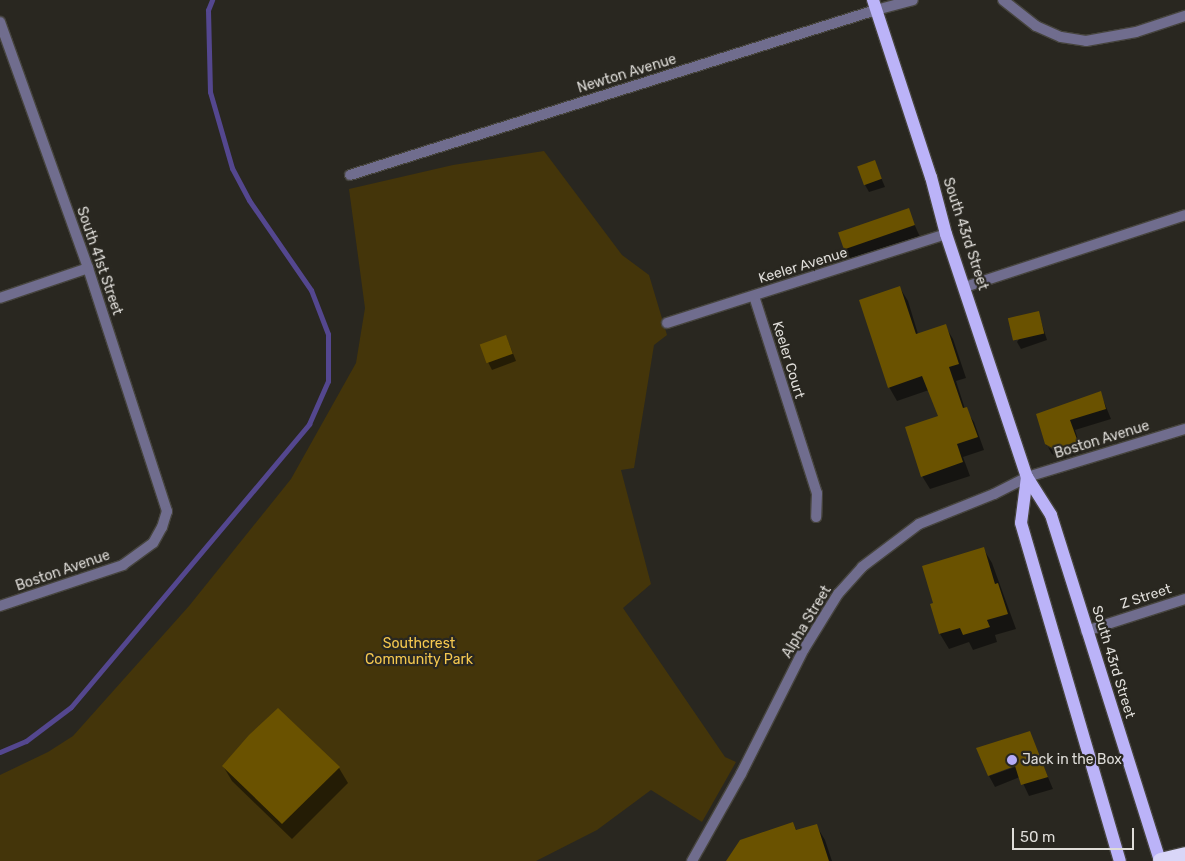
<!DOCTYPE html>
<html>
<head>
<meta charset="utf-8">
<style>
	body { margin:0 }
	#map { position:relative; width:1185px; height:861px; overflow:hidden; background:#292720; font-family:Rubik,sans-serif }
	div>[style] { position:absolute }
	.green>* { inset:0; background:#44350a }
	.shadow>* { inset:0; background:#0007 }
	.stream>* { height:5px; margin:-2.5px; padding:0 2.5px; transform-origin:2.5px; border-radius:2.5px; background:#54478f }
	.building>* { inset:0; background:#6a5200; transform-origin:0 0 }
	.roads { filter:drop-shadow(1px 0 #46443e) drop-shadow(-1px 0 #46443e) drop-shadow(0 1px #46443e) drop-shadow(0 -1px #46443e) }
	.minor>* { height:10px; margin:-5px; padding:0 5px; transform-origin:5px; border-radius:5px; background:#706d8e }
	.tertiary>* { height:10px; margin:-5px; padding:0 5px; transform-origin:5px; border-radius:5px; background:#706d8e }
	.primary>* { height:12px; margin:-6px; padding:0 6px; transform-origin:6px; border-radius:6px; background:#bbb3f8 }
	.motorway>* { height:15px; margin:-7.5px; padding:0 7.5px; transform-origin:7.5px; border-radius:7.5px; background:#d9d6f8 }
	.dots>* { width:14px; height:14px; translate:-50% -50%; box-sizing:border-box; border:2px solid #292720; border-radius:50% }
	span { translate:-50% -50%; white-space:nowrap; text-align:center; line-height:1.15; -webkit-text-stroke:4.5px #292720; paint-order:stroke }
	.street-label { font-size:14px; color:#dfddd9 }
	.park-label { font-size:14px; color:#f5c84f }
	.poi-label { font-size:14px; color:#dfddd9 }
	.left { translate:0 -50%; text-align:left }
	.scale { position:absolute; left:1012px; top:828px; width:122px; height:22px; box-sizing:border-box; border:2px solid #dfddd9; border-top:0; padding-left:6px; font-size:15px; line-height:18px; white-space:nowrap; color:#dfddd9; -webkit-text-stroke:4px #292720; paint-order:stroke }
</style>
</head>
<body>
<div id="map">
	<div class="green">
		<i style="clip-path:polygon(544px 151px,622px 255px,649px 275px,667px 335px,654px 345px,634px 468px,621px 470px,651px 584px,623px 608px,725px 757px,736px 762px,702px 822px,651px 790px,597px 830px,536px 861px,0 861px,0 775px,48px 752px,73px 736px,189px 606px,291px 479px,356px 363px,365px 308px,349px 189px,453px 165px)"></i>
	</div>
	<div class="shadow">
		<i style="clip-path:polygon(874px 161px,885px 187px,869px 192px,865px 185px)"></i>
		<i style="clip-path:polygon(908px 210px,920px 237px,851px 259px,844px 248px)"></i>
		<i style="clip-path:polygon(900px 288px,908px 301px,918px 334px,945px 326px,953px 339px,966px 378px,956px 381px,965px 409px,974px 422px,984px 450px,963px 457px,970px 476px,930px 489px,922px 476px,940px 417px,929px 390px,897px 401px,889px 387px)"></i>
		<i style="clip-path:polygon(1038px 312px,1047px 340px,1021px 349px,1017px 342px)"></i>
		<i style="clip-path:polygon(506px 336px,516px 361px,492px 370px,488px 362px)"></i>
		<i style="clip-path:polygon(1100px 392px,1111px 419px,1075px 430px,1082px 452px,1061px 459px,1052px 454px,1048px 447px,1059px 454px,1060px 451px,1047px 444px,1047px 446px,1037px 415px)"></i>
		<i style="clip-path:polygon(983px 548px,992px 563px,1016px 629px,995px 635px,997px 642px,973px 650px,969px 642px,949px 649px,940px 634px,932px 605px)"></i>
		<i style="clip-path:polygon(1029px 732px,1053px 789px,1029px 796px,1020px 777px,995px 787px,989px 776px,1021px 765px)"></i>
		<i style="clip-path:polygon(223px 766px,339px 768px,348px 783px,292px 839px,232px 781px)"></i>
		<i style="clip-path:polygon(793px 823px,797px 831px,816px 825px,825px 840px,832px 861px,728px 861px)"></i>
	</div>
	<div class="stream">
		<i style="left:0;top:752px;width:28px;rotate:-23deg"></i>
		<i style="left:26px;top:741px;width:56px;rotate:-37.1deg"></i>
		<i style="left:71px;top:707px;width:370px;rotate:-49.9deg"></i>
		<i style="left:309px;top:424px;width:47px;rotate:-66.2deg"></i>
		<i style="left:328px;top:381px;width:47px;rotate:-90deg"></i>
		<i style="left:328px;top:334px;width:47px;rotate:-111.1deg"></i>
		<i style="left:311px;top:290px;width:109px;rotate:-124.6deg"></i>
		<i style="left:249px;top:200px;width:36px;rotate:-118deg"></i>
		<i style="left:232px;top:168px;width:79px;rotate:-106.1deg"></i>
		<i style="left:210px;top:92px;width:82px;rotate:-91.4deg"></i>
		<i style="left:208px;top:10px;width:11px;rotate:-68deg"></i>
	</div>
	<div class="building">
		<i style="left:875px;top:160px;width:20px;height:19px;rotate:70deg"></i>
		<i style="left:909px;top:208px;width:18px;height:75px;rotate:71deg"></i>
		<i style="clip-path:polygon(900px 286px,916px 334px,946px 324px,959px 364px,949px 367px,963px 408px,967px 407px,978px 437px,957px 444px,963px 462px,921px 477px,905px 427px,938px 416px,922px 376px,888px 388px,859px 300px)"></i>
		<i style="left:1039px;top:311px;width:23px;height:32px;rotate:77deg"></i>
		<i style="left:506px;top:335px;width:20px;height:28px;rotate:70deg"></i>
		<i style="clip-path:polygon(1101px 391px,1106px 409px,1070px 420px,1078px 442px,1054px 449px,1045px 444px,1036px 414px)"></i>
		<i style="clip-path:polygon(984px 547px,995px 584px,998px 583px,1008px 614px,987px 620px,990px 627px,963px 635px,960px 628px,939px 634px,930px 604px,933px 603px,922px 566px)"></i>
		<i style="clip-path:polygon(278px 708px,340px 767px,282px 824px,222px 766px,249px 735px)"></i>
		<i style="clip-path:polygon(1030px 731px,1048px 777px,1021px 785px,1015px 766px,988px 776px,976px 748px)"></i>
		<i style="clip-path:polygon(793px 822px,796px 830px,817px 824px,829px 861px,726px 861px,740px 840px)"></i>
	</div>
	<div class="roads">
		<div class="minor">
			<i style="left:1003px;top:0;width:42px;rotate:38.2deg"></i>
			<i style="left:1036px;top:26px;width:27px;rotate:24deg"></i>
			<i style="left:1061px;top:37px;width:25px;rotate:9deg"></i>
			<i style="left:1086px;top:41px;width:51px;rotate:-10.2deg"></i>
			<i style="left:1136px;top:32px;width:52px;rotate:-18.1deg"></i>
			<i style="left:0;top:22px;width:261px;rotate:70.3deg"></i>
			<i style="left:88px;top:268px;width:256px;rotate:72deg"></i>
			<i style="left:167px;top:511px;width:17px;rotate:107deg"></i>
			<i style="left:162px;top:527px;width:18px;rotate:119deg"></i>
			<i style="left:153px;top:543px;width:37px;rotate:144deg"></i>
			<i style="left:123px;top:565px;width:130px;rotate:161.6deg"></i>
			<i style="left:350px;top:175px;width:551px;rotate:-17.42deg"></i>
			<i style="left:876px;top:10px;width:38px;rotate:-15deg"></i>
			<i style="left:965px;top:287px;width:231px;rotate:-18.1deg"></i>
			<i style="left:754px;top:296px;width:207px;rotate:72.3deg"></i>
			<i style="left:817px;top:493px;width:24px;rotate:92deg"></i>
			<i style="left:0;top:298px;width:93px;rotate:-18.8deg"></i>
			<i style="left:667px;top:323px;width:293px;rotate:-17.7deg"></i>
			<i style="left:1027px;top:477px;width:165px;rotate:-16.9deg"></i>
			<i style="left:1086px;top:631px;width:104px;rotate:-17.9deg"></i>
		</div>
		<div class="tertiary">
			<i style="left:692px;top:861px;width:100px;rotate:-60.6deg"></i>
			<i style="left:741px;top:774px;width:140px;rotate:-63.3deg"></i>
			<i style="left:804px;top:649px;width:65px;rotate:-58.3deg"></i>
			<i style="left:838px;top:594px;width:36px;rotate:-48deg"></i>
			<i style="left:862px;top:567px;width:71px;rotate:-37deg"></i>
			<i style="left:919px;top:524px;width:81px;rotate:-21.8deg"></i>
			<i style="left:994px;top:494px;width:37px;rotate:-27deg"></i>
		</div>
		<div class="primary">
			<i style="left:873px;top:0;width:186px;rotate:71.9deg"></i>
			<i style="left:931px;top:177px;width:59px;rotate:75.3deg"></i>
			<i style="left:946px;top:234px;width:256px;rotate:71.6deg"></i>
			<i style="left:1027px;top:477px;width:45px;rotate:57.7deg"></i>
			<i style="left:1051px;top:515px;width:363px;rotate:72.5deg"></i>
			<i style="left:1027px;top:477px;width:46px;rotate:97.4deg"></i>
			<i style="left:1021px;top:523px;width:352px;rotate:73.7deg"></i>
		</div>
		<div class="motorway">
			<i style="left:1160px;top:860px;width:26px;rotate:-13deg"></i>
		</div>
	</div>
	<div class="dots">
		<i style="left:1012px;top:760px;background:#b5acf8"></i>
	</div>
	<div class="street-label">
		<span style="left:627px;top:74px;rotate:-17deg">Newton Avenue</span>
		<span style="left:965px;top:234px;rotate:72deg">South 43rd Street</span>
		<span style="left:99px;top:261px;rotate:71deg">South 41st Street</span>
		<span style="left:803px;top:266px;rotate:-17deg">Keeler Avenue</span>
		<span style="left:788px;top:360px;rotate:73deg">Keeler Court</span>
		<span style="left:1102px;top:440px;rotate:-17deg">Boston Avenue</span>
		<span style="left:63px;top:571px;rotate:-19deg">Boston Avenue</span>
		<span style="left:1146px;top:597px;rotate:-18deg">Z Street</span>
		<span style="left:807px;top:622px;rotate:-59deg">Alpha Street</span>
		<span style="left:1113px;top:662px;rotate:73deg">South 43rd Street</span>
	</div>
	<div class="park-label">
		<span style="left:419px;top:652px">Southcrest<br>Community Park</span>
	</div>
	<div class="poi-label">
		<span class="left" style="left:1022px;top:760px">Jack in the Box</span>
	</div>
	<div class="scale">50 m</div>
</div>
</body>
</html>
